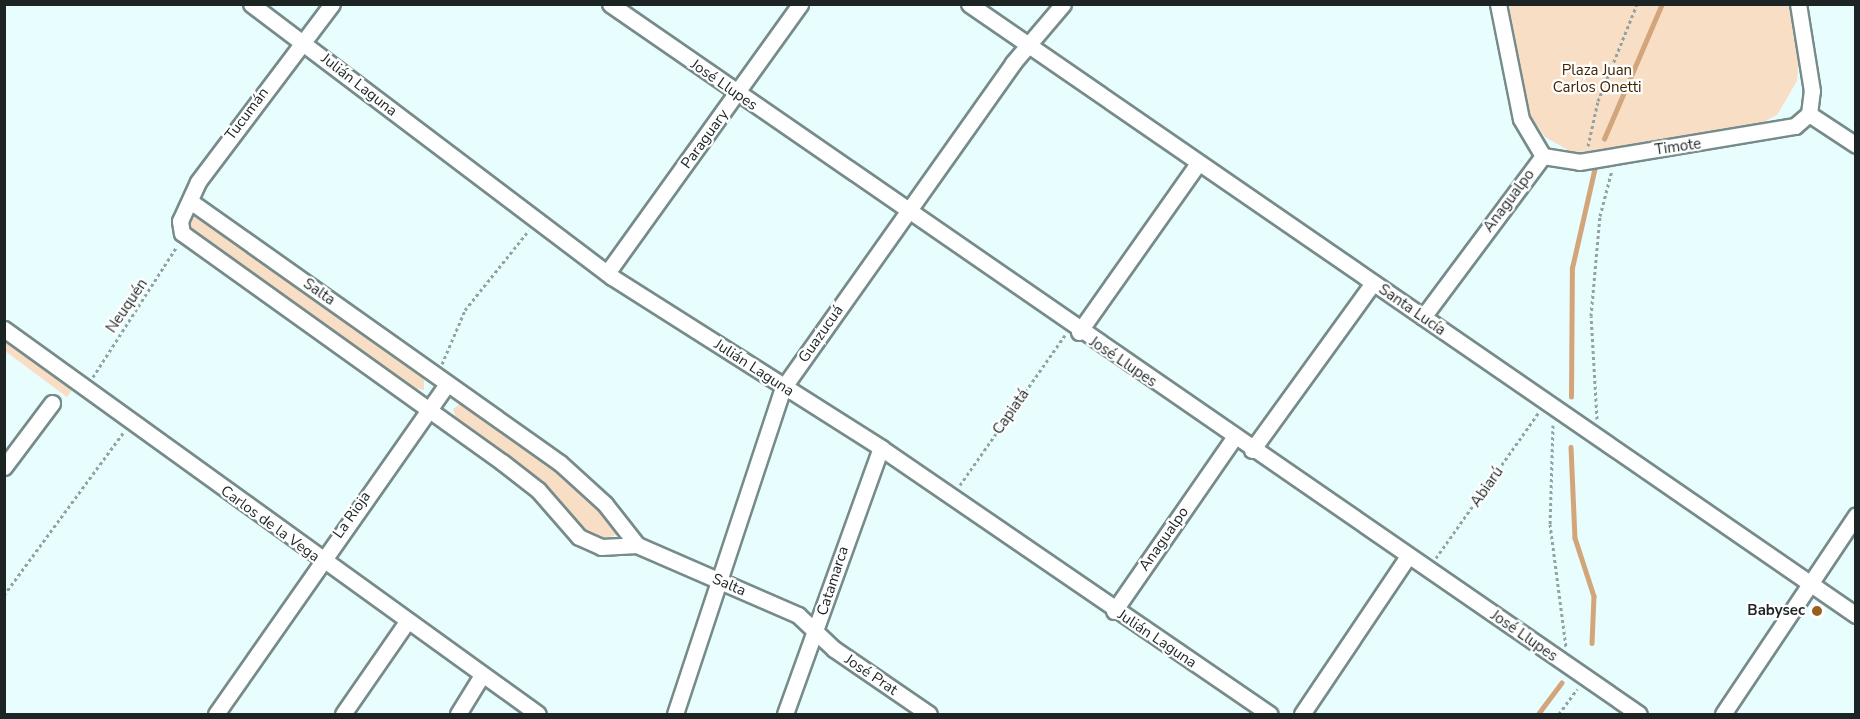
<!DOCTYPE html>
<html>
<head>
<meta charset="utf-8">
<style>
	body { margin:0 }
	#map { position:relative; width:1860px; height:719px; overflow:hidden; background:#e8fdfd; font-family:"Nunito Sans",sans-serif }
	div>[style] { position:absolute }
	.green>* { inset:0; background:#f9dec6 }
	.stream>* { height:4.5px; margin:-2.25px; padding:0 2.25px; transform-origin:2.25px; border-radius:2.25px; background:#d2a57b }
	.path>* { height:3px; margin-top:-1.5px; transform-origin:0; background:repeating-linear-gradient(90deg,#93a2a2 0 3px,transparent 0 6px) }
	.roads { filter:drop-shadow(2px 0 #778b8b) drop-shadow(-2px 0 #778b8b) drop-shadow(0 2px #778b8b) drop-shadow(0 -2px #778b8b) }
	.minor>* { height:15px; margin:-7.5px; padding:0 7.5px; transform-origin:7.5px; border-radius:7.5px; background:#fff }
	.dots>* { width:16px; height:16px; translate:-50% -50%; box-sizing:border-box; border:3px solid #fff; border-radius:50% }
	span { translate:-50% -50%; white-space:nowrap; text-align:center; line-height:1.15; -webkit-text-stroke:4.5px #fff; paint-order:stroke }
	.park-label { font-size:15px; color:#422502 }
	.street-label { font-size:15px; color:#1c2424 }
	.poi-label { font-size:15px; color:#1c2424; font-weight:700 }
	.right { translate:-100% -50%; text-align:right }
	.frame { position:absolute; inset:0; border:6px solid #1c2424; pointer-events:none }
</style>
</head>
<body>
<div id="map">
	<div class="green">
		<i style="clip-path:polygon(1509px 5px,1789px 5px,1799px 56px,1797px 81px,1777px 115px,1752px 128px,1573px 153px,1545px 137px,1529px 114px)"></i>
		<i style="clip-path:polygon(196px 212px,424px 374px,424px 390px,414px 388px,187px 229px,188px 213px)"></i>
		<i style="clip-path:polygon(5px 338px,74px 388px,67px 397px,5px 351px)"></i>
		<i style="clip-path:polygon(463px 402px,568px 472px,617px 526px,616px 535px,603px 539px,582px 530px,523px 466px,456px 418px,453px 409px)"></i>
	</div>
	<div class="stream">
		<i style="left:1604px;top:139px;width:147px;rotate:-66.8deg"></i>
		<i style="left:1571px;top:397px;width:129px;rotate:-89.6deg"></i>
		<i style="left:1572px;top:268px;width:104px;rotate:-77.2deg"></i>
		<i style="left:1571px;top:447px;width:91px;rotate:87.5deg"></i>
		<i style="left:1575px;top:538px;width:61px;rotate:71.9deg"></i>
		<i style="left:1594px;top:596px;width:47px;rotate:92.4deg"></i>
		<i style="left:1538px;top:714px;width:39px;rotate:-53deg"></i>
	</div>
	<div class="path">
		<i style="left:1588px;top:146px;width:46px;rotate:-77.5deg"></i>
		<i style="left:1598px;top:101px;width:105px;rotate:-68.1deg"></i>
		<i style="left:442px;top:364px;width:59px;rotate:-66.9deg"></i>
		<i style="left:465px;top:310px;width:102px;rotate:-51.3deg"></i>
		<i style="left:93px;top:377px;width:156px;rotate:-57.3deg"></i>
		<i style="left:1597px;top:419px;width:103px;rotate:-93.3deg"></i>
		<i style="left:1591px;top:316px;width:100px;rotate:-84.9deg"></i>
		<i style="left:1600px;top:216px;width:48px;rotate:-75.4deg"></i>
		<i style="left:1553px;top:425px;width:99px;rotate:91.7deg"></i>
		<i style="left:1550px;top:524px;width:124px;rotate:82.6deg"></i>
		<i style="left:960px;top:485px;width:183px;rotate:-55deg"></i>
		<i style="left:1436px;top:558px;width:179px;rotate:-54.8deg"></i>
		<i style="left:4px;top:595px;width:201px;rotate:-53.7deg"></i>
		<i style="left:1559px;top:714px;width:31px;rotate:-54deg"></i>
	</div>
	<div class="roads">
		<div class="minor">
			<i style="left:251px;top:4px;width:453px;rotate:37.1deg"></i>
			<i style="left:612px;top:277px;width:319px;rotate:32.4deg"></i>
			<i style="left:881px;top:448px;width:471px;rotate:34.4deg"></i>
			<i style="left:332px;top:4px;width:223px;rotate:127deg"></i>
			<i style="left:198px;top:182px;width:43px;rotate:114.8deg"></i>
			<i style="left:180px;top:221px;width:12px;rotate:81deg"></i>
			<i style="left:182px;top:233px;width:393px;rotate:35.6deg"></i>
			<i style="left:502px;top:462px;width:46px;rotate:37.9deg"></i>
			<i style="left:538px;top:490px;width:62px;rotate:48.9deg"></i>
			<i style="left:579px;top:537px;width:24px;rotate:24deg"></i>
			<i style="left:601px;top:547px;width:36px;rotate:-3deg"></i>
			<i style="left:610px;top:4px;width:1250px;rotate:34.61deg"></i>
			<i style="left:969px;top:4px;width:1077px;rotate:34.56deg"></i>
			<i style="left:1498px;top:4px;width:117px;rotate:78.7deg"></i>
			<i style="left:1521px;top:119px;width:43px;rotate:59.3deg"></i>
			<i style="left:1809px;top:114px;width:56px;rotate:33.4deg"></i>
			<i style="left:1543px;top:156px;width:36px;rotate:9deg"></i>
			<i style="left:1579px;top:162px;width:219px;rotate:-9.5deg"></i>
			<i style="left:1795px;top:126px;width:18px;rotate:-41deg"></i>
			<i style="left:1809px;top:114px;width:23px;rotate:-83deg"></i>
			<i style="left:1812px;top:91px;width:88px;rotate:-99.1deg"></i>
			<i style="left:190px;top:201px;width:453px;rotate:35.3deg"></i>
			<i style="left:560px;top:463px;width:61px;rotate:42.3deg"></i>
			<i style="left:605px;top:504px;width:52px;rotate:52deg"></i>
			<i style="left:637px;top:545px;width:176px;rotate:23.5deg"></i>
			<i style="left:798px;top:615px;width:50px;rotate:43.4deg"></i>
			<i style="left:834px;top:649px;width:115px;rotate:34.4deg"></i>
			<i style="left:607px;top:273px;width:331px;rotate:-54.3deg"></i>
			<i style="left:1423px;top:317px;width:201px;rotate:-53.3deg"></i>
			<i style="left:4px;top:329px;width:658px;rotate:35.79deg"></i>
			<i style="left:1079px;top:332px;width:207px;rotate:-54.8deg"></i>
			<i style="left:1252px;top:450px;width:206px;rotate:-54.1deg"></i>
			<i style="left:4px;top:467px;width:80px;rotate:-53.1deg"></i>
			<i style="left:1114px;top:611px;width:211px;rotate:-55.3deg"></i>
			<i style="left:216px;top:714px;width:403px;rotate:-55deg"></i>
			<i style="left:343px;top:714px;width:111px;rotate:-55.3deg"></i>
			<i style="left:458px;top:714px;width:46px;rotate:-58.4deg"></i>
			<i style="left:675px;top:714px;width:343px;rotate:-71.7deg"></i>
			<i style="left:783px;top:388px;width:398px;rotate:-54.7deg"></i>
			<i style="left:1013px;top:63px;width:77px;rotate:-49.7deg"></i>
			<i style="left:785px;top:714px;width:283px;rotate:-70.2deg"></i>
			<i style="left:1302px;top:714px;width:190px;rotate:-56.1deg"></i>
			<i style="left:1723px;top:714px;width:239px;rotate:-56.2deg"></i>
		</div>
	</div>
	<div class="dots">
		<i style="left:1817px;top:611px;background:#99601d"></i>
	</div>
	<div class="park-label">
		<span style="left:1597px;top:79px">Plaza Juan<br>Carlos Onetti</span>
	</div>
	<div class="street-label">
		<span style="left:359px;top:85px;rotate:38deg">Julián Laguna</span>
		<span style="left:724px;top:85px;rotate:35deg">José Llupes</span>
		<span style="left:247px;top:114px;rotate:-53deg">Tucumán</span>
		<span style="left:705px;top:139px;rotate:-54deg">Paraguary</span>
		<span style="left:1678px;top:147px;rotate:-8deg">Timote</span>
		<span style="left:1509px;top:201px;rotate:-53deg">Anagualpo</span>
		<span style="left:319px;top:292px;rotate:35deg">Salta</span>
		<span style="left:127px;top:306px;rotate:-56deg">Neuquén</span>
		<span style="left:1412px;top:310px;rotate:35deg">Santa Lucía</span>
		<span style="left:821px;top:334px;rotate:-55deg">Guazucuá</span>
		<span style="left:1123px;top:362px;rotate:34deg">José Llupes</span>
		<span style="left:754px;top:368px;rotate:33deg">Julián Laguna</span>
		<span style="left:1011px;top:412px;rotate:-55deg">Capiatá</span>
		<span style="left:1487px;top:487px;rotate:-55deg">Abiarú</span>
		<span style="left:352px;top:515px;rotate:-55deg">La Rioja</span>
		<span style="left:270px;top:524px;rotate:36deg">Carlos de la Vega</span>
		<span style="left:1164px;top:539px;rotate:-55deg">Anagualpo</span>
		<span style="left:833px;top:581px;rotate:-72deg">Catamarca</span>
		<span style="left:729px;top:585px;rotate:23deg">Salta</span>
		<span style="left:1524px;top:636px;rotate:35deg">José Llupes</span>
		<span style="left:1157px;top:639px;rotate:34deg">Julián Laguna</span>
		<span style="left:871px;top:675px;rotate:34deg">José Prat</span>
	</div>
	<div class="poi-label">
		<span class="right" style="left:1805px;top:611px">Babysec</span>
	</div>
	<div class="frame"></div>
</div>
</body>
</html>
